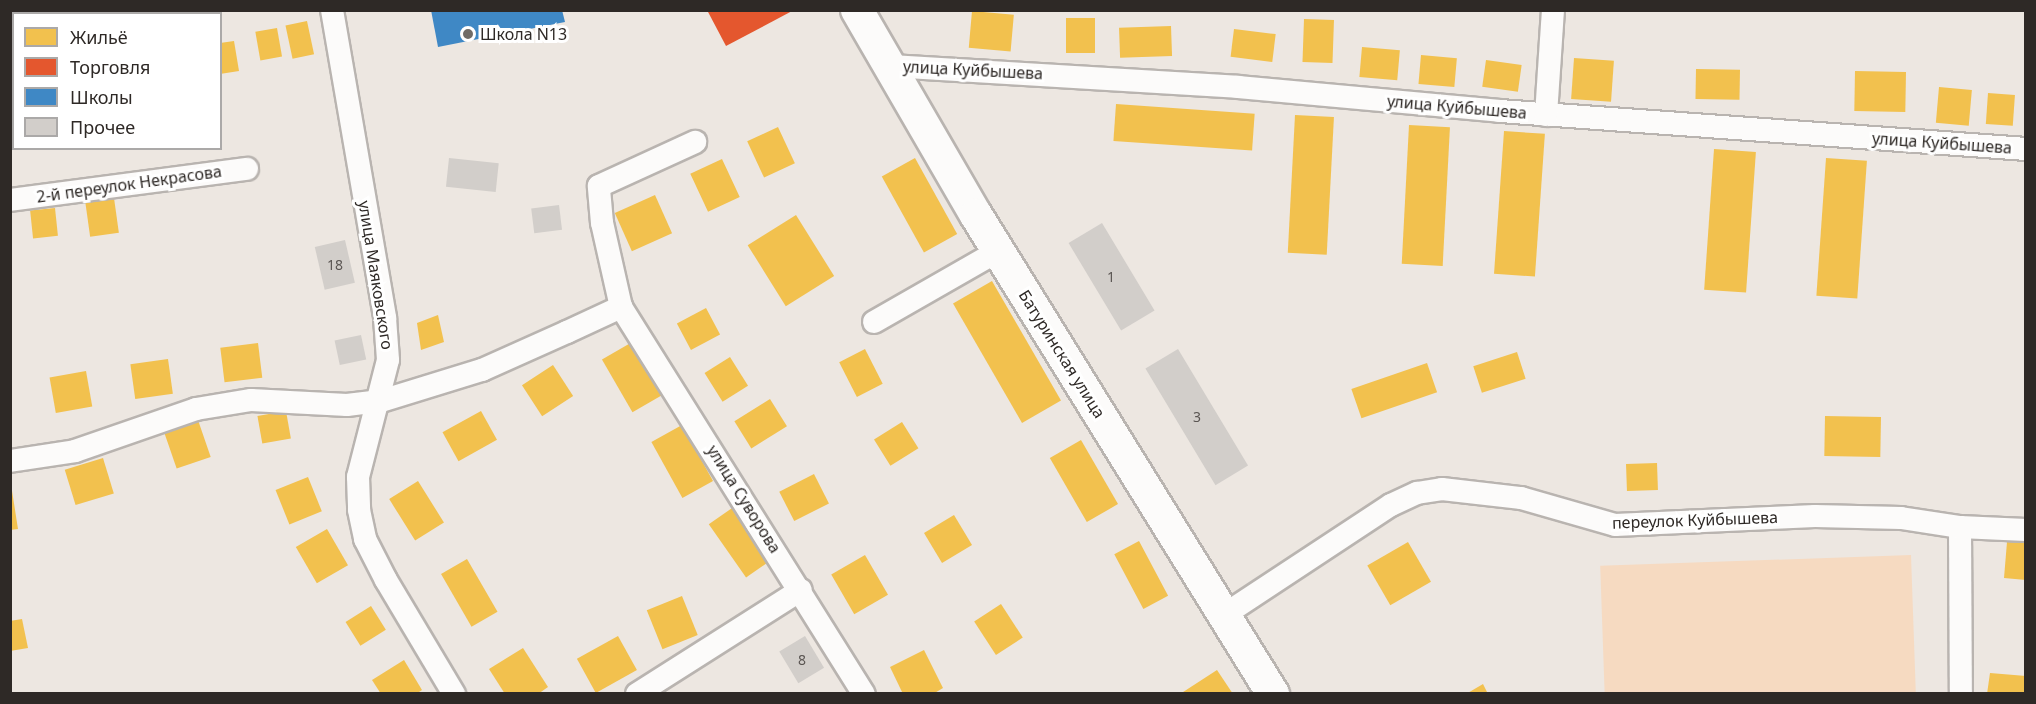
<!DOCTYPE html>
<html>
<head>
<meta charset="utf-8">
<style>
	body { margin:0 }
	#map { position:relative; width:2036px; height:704px; overflow:hidden; background:#ede7e1; font-family:"Noto Sans",sans-serif }
	div>[style] { position:absolute }
	.green>* { inset:0; background:#f6dac1; transform-origin:0 0 }
	.homes>* { inset:0; background:#f2c14e; transform-origin:0 0 }
	.shops>* { inset:0; background:#e4572e }
	.schools>* { inset:0; background:#3f88c5 }
	.building>* { inset:0; background:#d2ceca; transform-origin:0 0 }
	.roads { filter:drop-shadow(2px 0 #b9b4b0) drop-shadow(-2px 0 #b9b4b0) drop-shadow(0 2px #b9b4b0) drop-shadow(0 -2px #b9b4b0) }
	.street>* { height:22px; margin:-11px; padding:0 11px; transform-origin:11px; border-radius:11px; background:#fcfbfa }
	.secondary>* { height:32px; margin:-16px; padding:0 16px; transform-origin:16px; border-radius:16px; background:#fcfbfa }
	.dots>* { width:16px; height:16px; translate:-50% -50%; box-sizing:border-box; border:3px solid #fff; border-radius:50% }
	span { translate:-50% -50%; white-space:nowrap; text-align:center; line-height:1.15; -webkit-text-stroke:6px #fff; paint-order:stroke }
	.number-label { font-size:14px; color:#5a5552 }
	.number-label span { -webkit-text-stroke-width:0 }
	.poi-label { font-size:16px; color:#2e2926 }
	.left { translate:0 -50%; text-align:left }
	.street-label { font-size:16px; color:#2e2926 }
	.frame { position:absolute; inset:0; border:12px solid #2e2926; pointer-events:none }
	.legend { position:absolute; left:12px; top:12px; width:210px; height:138px; box-sizing:border-box; background:#fff; border:2px solid #aba9a8; margin:0; padding:8px 10px; list-style:none; font-size:18px; color:#2e2926 }
	.legend li { display:flex; align-items:center; gap:12px; height:30px }
	.legend b { width:30px; border:2px solid #aba9a8 }
</style>
</head>
<body>
<div id="map">
	<div class="green">
		<i style="left:1911px;top:555px;width:138px;height:311px;rotate:88deg"></i>
	</div>
	<div class="homes">
		<i style="left:972px;top:11px;width:42px;height:37px;rotate:5deg"></i>
		<i style="left:1066px;top:18px;width:29px;height:35px"></i>
		<i style="left:1304px;top:19px;width:30px;height:43px;rotate:2deg"></i>
		<i style="left:307px;top:21px;width:34px;height:22px;rotate:78deg"></i>
		<i style="left:1171px;top:26px;width:30px;height:52px;rotate:88deg"></i>
		<i style="left:277px;top:28px;width:29px;height:22px;rotate:80deg"></i>
		<i style="left:1234px;top:29px;width:42px;height:28px;rotate:7deg"></i>
		<i style="clip-path:polygon(234px 41px,239px 71px,220px 74px,220px 43px)"></i>
		<i style="left:1362px;top:47px;width:38px;height:30px;rotate:5deg"></i>
		<i style="left:1421px;top:55px;width:36px;height:29px;rotate:5deg"></i>
		<i style="left:1574px;top:58px;width:40px;height:41px;rotate:4deg"></i>
		<i style="left:1486px;top:60px;width:36px;height:27px;rotate:8deg"></i>
		<i style="left:1696px;top:69px;width:44px;height:30px;rotate:1deg"></i>
		<i style="left:1855px;top:71px;width:51px;height:40px;rotate:1deg"></i>
		<i style="left:1939px;top:87px;width:33px;height:36px;rotate:5deg"></i>
		<i style="left:1988px;top:93px;width:27px;height:31px;rotate:4deg"></i>
		<i style="left:1116px;top:104px;width:139px;height:37px;rotate:4deg"></i>
		<i style="left:1295px;top:115px;width:39px;height:138px;rotate:3deg"></i>
		<i style="left:1409px;top:125px;width:41px;height:139px;rotate:3deg"></i>
		<i style="left:778px;top:127px;width:40px;height:34px;rotate:65deg"></i>
		<i style="left:1504px;top:131px;width:41px;height:143px;rotate:4deg"></i>
		<i style="left:1714px;top:149px;width:42px;height:141px;rotate:4deg"></i>
		<i style="left:915px;top:158px;width:87px;height:38px;rotate:61deg"></i>
		<i style="left:1826px;top:158px;width:41px;height:138px;rotate:4deg"></i>
		<i style="left:722px;top:159px;width:42px;height:35px;rotate:65deg"></i>
		<i style="left:655px;top:195px;width:42px;height:44px;rotate:66deg"></i>
		<i style="left:114px;top:198px;width:35px;height:29px;rotate:82deg"></i>
		<i style="left:55px;top:208px;width:28px;height:25px;rotate:84deg"></i>
		<i style="left:796px;top:215px;width:72px;height:57px;rotate:58deg"></i>
		<i style="left:992px;top:281px;width:138px;height:45px;rotate:60deg"></i>
		<i style="left:706px;top:308px;width:30px;height:33px;rotate:62deg"></i>
		<i style="clip-path:polygon(438px 315px,444px 342px,421px 350px,417px 323px)"></i>
		<i style="left:634px;top:341px;width:61px;height:37px;rotate:60deg"></i>
		<i style="left:258px;top:343px;width:35px;height:38px;rotate:83deg"></i>
		<i style="left:865px;top:349px;width:39px;height:29px;rotate:63deg"></i>
		<i style="left:1517px;top:352px;width:28px;height:46px;rotate:72deg"></i>
		<i style="left:730px;top:357px;width:34px;height:30px;rotate:58deg"></i>
		<i style="left:168px;top:359px;width:35px;height:38px;rotate:82deg"></i>
		<i style="left:1427px;top:363px;width:31px;height:80px;rotate:71deg"></i>
		<i style="left:553px;top:365px;width:37px;height:37px;rotate:57deg"></i>
		<i style="left:86px;top:371px;width:36px;height:37px;rotate:80deg"></i>
		<i style="left:770px;top:399px;width:32px;height:42px;rotate:58deg"></i>
		<i style="left:286px;top:411px;width:28px;height:29px;rotate:80deg"></i>
		<i style="left:481px;top:411px;width:33px;height:44px;rotate:61deg"></i>
		<i style="left:1825px;top:416px;width:56px;height:40px;rotate:1deg"></i>
		<i style="left:198px;top:420px;width:39px;height:36px;rotate:71deg"></i>
		<i style="left:902px;top:422px;width:31px;height:33px;rotate:58deg"></i>
		<i style="left:682px;top:425px;width:64px;height:35px;rotate:61deg"></i>
		<i style="left:1081px;top:440px;width:74px;height:36px;rotate:60deg"></i>
		<i style="left:103px;top:458px;width:37px;height:40px;rotate:73deg"></i>
		<i style="left:1657px;top:463px;width:27px;height:31px;rotate:88deg"></i>
		<i style="left:814px;top:474px;width:33px;height:39px;rotate:63deg"></i>
		<i style="left:308px;top:477px;width:37px;height:35px;rotate:68deg"></i>
		<i style="clip-path:polygon(10px 478px,18px 529px,10px 530px)"></i>
		<i style="left:418px;top:481px;width:49px;height:34px;rotate:58deg"></i>
		<i style="left:735px;top:506px;width:65px;height:32px;rotate:55deg"></i>
		<i style="left:954px;top:515px;width:35px;height:35px;rotate:59deg"></i>
		<i style="left:327px;top:529px;width:42px;height:36px;rotate:60deg"></i>
		<i style="left:1139px;top:541px;width:62px;height:28px;rotate:62deg"></i>
		<i style="left:1408px;top:542px;width:46px;height:47px;rotate:60deg"></i>
		<i style="clip-path:polygon(2007px 542px,2026px 543px,2026px 580px,2004px 578px)"></i>
		<i style="left:865px;top:555px;width:46px;height:39px;rotate:60deg"></i>
		<i style="left:467px;top:559px;width:61px;height:30px;rotate:60deg"></i>
		<i style="left:682px;top:596px;width:42px;height:38px;rotate:68deg"></i>
		<i style="left:1001px;top:604px;width:40px;height:32px;rotate:57deg"></i>
		<i style="left:371px;top:606px;width:28px;height:30px;rotate:58deg"></i>
		<i style="clip-path:polygon(22px 619px,28px 648px,10px 651px,10px 621px)"></i>
		<i style="left:618px;top:636px;width:39px;height:47px;rotate:61deg"></i>
		<i style="clip-path:polygon(523px 648px,548px 687px,538px 694px,505px 694px,489px 669px)"></i>
		<i style="clip-path:polygon(924px 650px,943px 688px,933px 694px,903px 694px,890px 667px)"></i>
		<i style="clip-path:polygon(404px 660px,422px 690px,416px 694px,381px 694px,372px 680px)"></i>
		<i style="clip-path:polygon(1217px 670px,1233px 694px,1180px 694px)"></i>
		<i style="clip-path:polygon(1990px 673px,2026px 676px,2024px 694px,1987px 694px)"></i>
		<i style="clip-path:polygon(1483px 684px,1488px 694px,1466px 694px)"></i>
	</div>
	<div class="shops">
		<i style="clip-path:polygon(707px 10px,794px 10px,726px 46px)"></i>
	</div>
	<div class="schools">
		<i style="clip-path:polygon(431px 10px,562px 10px,565px 22px,438px 47px)"></i>
	</div>
	<div class="building">
		<i style="left:449px;top:158px;width:50px;height:29px;rotate:6deg"></i>
		<i style="left:559px;top:205px;width:25px;height:28px;rotate:83deg"></i>
		<i style="left:1102px;top:223px;width:102px;height:39px;rotate:59deg"></i>
		<i style="left:345px;top:240px;width:44px;height:31px;rotate:77deg"></i>
		<i style="left:361px;top:335px;width:25px;height:27px;rotate:78deg"></i>
		<i style="left:1178px;top:349px;width:136px;height:38px;rotate:59deg"></i>
		<i style="left:805px;top:636px;width:37px;height:30px;rotate:59deg"></i>
	</div>
	<div class="roads">
		<div class="street">
			<i style="left:332px;top:10px;width:313px;rotate:80.2deg"></i>
			<i style="left:385px;top:318px;width:42px;rotate:85.9deg"></i>
			<i style="left:388px;top:360px;width:121px;rotate:104.4deg"></i>
			<i style="left:358px;top:477px;width:33px;rotate:88deg"></i>
			<i style="left:359px;top:510px;width:30px;rotate:78deg"></i>
			<i style="left:365px;top:539px;width:46px;rotate:62.9deg"></i>
			<i style="left:386px;top:580px;width:133px;rotate:59.2deg"></i>
			<i style="left:889px;top:66px;width:350px;rotate:3.4deg"></i>
			<i style="left:1238px;top:87px;width:263px;rotate:5.2deg"></i>
			<i style="left:1500px;top:111px;width:527px;rotate:4.13deg"></i>
			<i style="left:1546px;top:115px;width:105px;rotate:-86.2deg"></i>
			<i style="left:10px;top:200px;width:239px;rotate:-7.5deg"></i>
			<i style="left:621px;top:307px;width:457px;rotate:57.9deg"></i>
			<i style="left:874px;top:322px;width:143px;rotate:-29.8deg"></i>
			<i style="left:10px;top:461px;width:66px;rotate:-8.7deg"></i>
			<i style="left:75px;top:451px;width:128px;rotate:-19.1deg"></i>
			<i style="left:196px;top:409px;width:56px;rotate:-9.3deg"></i>
			<i style="left:251px;top:400px;width:96px;rotate:3deg"></i>
			<i style="left:347px;top:405px;width:34px;rotate:-7deg"></i>
			<i style="left:381px;top:401px;width:106px;rotate:-17.1deg"></i>
			<i style="left:482px;top:370px;width:93px;rotate:-24.1deg"></i>
			<i style="left:567px;top:332px;width:60px;rotate:-24.8deg"></i>
			<i style="left:621px;top:307px;width:86px;rotate:-102.7deg"></i>
			<i style="left:602px;top:223px;width:37px;rotate:-95deg"></i>
			<i style="left:599px;top:186px;width:106px;rotate:-24.6deg"></i>
			<i style="left:1960px;top:527px;width:167px;rotate:89.7deg"></i>
			<i style="left:1224px;top:615px;width:200px;rotate:-33.4deg"></i>
			<i style="left:1391px;top:505px;width:29px;rotate:-25deg"></i>
			<i style="left:1417px;top:493px;width:25px;rotate:-9deg"></i>
			<i style="left:1442px;top:489px;width:80px;rotate:6.5deg"></i>
			<i style="left:1521px;top:498px;width:98px;rotate:16deg"></i>
			<i style="left:1615px;top:525px;width:200px;rotate:-2.6deg"></i>
			<i style="left:1815px;top:516px;width:86px;rotate:1.3deg"></i>
			<i style="left:1901px;top:518px;width:60px;rotate:8.7deg"></i>
			<i style="left:1960px;top:527px;width:66px;rotate:2.6deg"></i>
			<i style="left:637px;top:694px;width:194px;rotate:-32.4deg"></i>
		</div>
		<div class="secondary">
			<i style="left:857px;top:10px;width:237px;rotate:59.9deg"></i>
			<i style="left:976px;top:215px;width:564px;rotate:58.2deg"></i>
		</div>
	</div>
	<div class="dots">
		<i style="left:468px;top:34px;background:#716c67"></i>
	</div>
	<div class="number-label">
		<span style="left:335px;top:265px">18</span>
		<span style="left:1111px;top:277px">1</span>
		<span style="left:1197px;top:417px">3</span>
		<span style="left:802px;top:660px">8</span>
	</div>
	<div class="poi-label">
		<span class="left" style="left:480px;top:34px">Школа N13</span>
	</div>
	<div class="street-label">
		<span style="left:973px;top:70px;rotate:3deg">улица Куйбышева</span>
		<span style="left:1457px;top:107px;rotate:5deg">улица Куйбышева</span>
		<span style="left:1942px;top:143px;rotate:4deg">улица Куйбышева</span>
		<span style="left:129px;top:184px;rotate:-8deg">2-й переулок Некрасова</span>
		<span style="left:376px;top:275px;rotate:81deg">улица Маяковского</span>
		<span style="left:1062px;top:354px;rotate:58deg">Батуринская улица</span>
		<span style="left:744px;top:499px;rotate:58deg">улица Суворова</span>
		<span style="left:1695px;top:520px;rotate:-2deg">переулок Куйбышева</span>
	</div>
	<div class="frame"></div>
	<ul class="legend">
	<li><b style="height:16px;background:#f2c14e"></b>Жильё</li>
	<li><b style="height:16px;background:#e4572e"></b>Торговля</li>
	<li><b style="height:16px;background:#3f88c5"></b>Школы</li>
	<li><b style="height:16px;background:#d2ceca"></b>Прочее</li>
	</ul>
</div>
</body>
</html>
